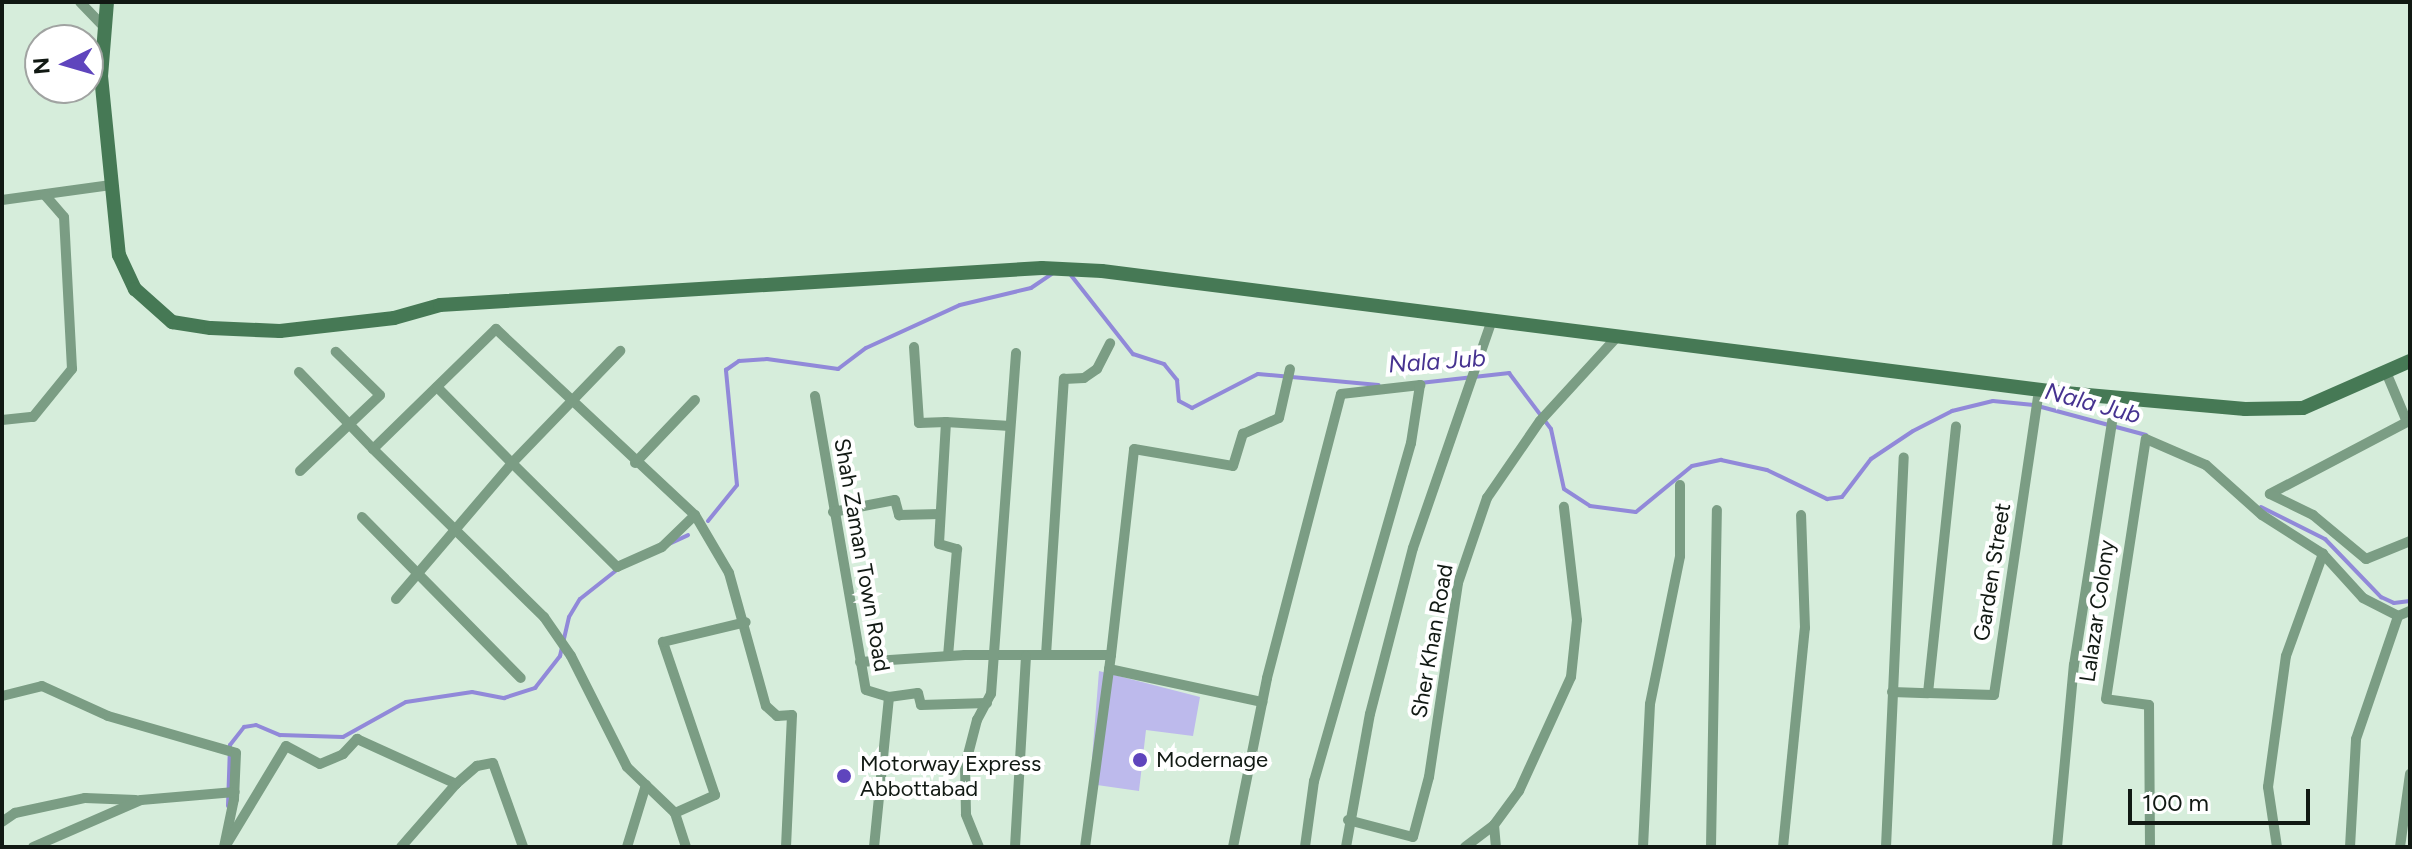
<!DOCTYPE html>
<html>
<head>
<meta charset="utf-8">
<style>
	body { margin:0 }
	#map { position:relative; width:2412px; height:849px; overflow:hidden; background:#d6eddb; font-family:Figtree,sans-serif }
	div>[style] { position:absolute }
	.green>* { inset:0; background:#bdbaec }
	.stream>* { height:4px; margin:-2px; padding:0 2px; transform-origin:2px; border-radius:2px; background:#9189d9 }
	.street>* { height:10px; margin:-5px; padding:0 5px; transform-origin:5px; border-radius:5px; background:#7b9d84 }
	.secondary>* { height:14px; margin:-7px; padding:0 7px; transform-origin:7px; border-radius:7px; background:#467955 }
	.dots>* { width:22px; height:22px; translate:-50% -50%; box-sizing:border-box; border:4px solid #fff; border-radius:50% }
	span { translate:-50% -50%; white-space:nowrap; text-align:center; line-height:1.15; -webkit-text-stroke:8px #fff; paint-order:stroke }
	.street-label { font-size:22px; color:#111913 }
	.poi-label { font-size:22px; color:#111913 }
	.left { translate:0 -50%; text-align:left }
	.water-label { font-size:24px; color:#463290; font-style:italic }
	.frame { position:absolute; inset:0; border:4px solid #111913; pointer-events:none }
	.north { position:absolute; left:24px; top:24px; width:80px; height:80px; box-sizing:border-box; background:#fff; border:2px solid #a0a3a1; border-radius:50%; rotate:265deg; font-size:22px; font-weight:700; line-height:32px; text-align:center; color:#111913 }
	.north::after { content:''; display:block; margin:auto; width:28px; height:36px; background:#5f45bd; clip-path:polygon(50% 0,100% 100%,50% 72%,0 100%) }
	.scale { position:absolute; left:2128px; top:789px; width:182px; height:36px; box-sizing:border-box; border:4px solid #111913; border-top:0; padding-left:10px; font-size:24px; line-height:28px; white-space:nowrap; color:#111913; -webkit-text-stroke:6px #fff; paint-order:stroke }
</style>
</head>
<body>
<div id="map">
	<div class="green">
		<i style="clip-path:polygon(1099px 671px,1200px 697px,1193px 736px,1146px 730px,1139px 791px,1090px 784px)"></i>
	</div>
	<div class="stream">
		<i style="left:1070px;top:274px;width:102px;rotate:51.8deg"></i>
		<i style="left:1133px;top:354px;width:33px;rotate:18deg"></i>
		<i style="left:1164px;top:364px;width:21px;rotate:51deg"></i>
		<i style="left:1177px;top:380px;width:21px;rotate:85deg"></i>
		<i style="left:1179px;top:401px;width:15px;rotate:28deg"></i>
		<i style="left:1192px;top:408px;width:74px;rotate:-27.3deg"></i>
		<i style="left:1258px;top:374px;width:121px;rotate:5.2deg"></i>
		<i style="left:1420px;top:383px;width:90px;rotate:-6.4deg"></i>
		<i style="left:1509px;top:373px;width:70px;rotate:53.1deg"></i>
		<i style="left:1551px;top:429px;width:61px;rotate:77.8deg"></i>
		<i style="left:1564px;top:489px;width:31px;rotate:33deg"></i>
		<i style="left:1590px;top:506px;width:46px;rotate:7.4deg"></i>
		<i style="left:1636px;top:512px;width:72px;rotate:-39.4deg"></i>
		<i style="left:1692px;top:466px;width:30px;rotate:-12deg"></i>
		<i style="left:1721px;top:460px;width:47px;rotate:12.3deg"></i>
		<i style="left:1767px;top:470px;width:67px;rotate:25.8deg"></i>
		<i style="left:1827px;top:499px;width:15px;rotate:-8deg"></i>
		<i style="left:1842px;top:497px;width:48px;rotate:-52.7deg"></i>
		<i style="left:1871px;top:459px;width:50px;rotate:-33.7deg"></i>
		<i style="left:1913px;top:431px;width:44px;rotate:-27.1deg"></i>
		<i style="left:1952px;top:411px;width:42px;rotate:-13.7deg"></i>
		<i style="left:1993px;top:401px;width:41px;rotate:5.6deg"></i>
		<i style="left:2034px;top:405px;width:116px;rotate:15deg"></i>
		<i style="left:2261px;top:507px;width:72px;rotate:26.6deg"></i>
		<i style="left:2325px;top:539px;width:81px;rotate:46deg"></i>
		<i style="left:2381px;top:597px;width:14px;rotate:25deg"></i>
		<i style="left:2394px;top:603px;width:16px;rotate:-7deg"></i>
		<i style="left:708px;top:521px;width:46px;rotate:-51.1deg"></i>
		<i style="left:737px;top:485px;width:116px;rotate:-95.5deg"></i>
		<i style="left:726px;top:370px;width:16px;rotate:-35deg"></i>
		<i style="left:739px;top:361px;width:28px;rotate:-4deg"></i>
		<i style="left:767px;top:359px;width:72px;rotate:8deg"></i>
		<i style="left:838px;top:369px;width:35px;rotate:-37deg"></i>
		<i style="left:866px;top:348px;width:103px;rotate:-24.6deg"></i>
		<i style="left:960px;top:305px;width:73px;rotate:-13.5deg"></i>
		<i style="left:1031px;top:288px;width:27px;rotate:-34deg"></i>
		<i style="left:669px;top:544px;width:21px;rotate:-25deg"></i>
		<i style="left:228px;top:806px;width:61px;rotate:-88.1deg"></i>
		<i style="left:230px;top:745px;width:23px;rotate:-52deg"></i>
		<i style="left:244px;top:727px;width:12px;rotate:-9deg"></i>
		<i style="left:256px;top:725px;width:26px;rotate:23deg"></i>
		<i style="left:280px;top:735px;width:63px;rotate:1.8deg"></i>
		<i style="left:343px;top:737px;width:72px;rotate:-29.1deg"></i>
		<i style="left:406px;top:702px;width:67px;rotate:-8.6deg"></i>
		<i style="left:472px;top:692px;width:33px;rotate:11deg"></i>
		<i style="left:504px;top:698px;width:33px;rotate:-18deg"></i>
		<i style="left:535px;top:688px;width:41px;rotate:-52deg"></i>
		<i style="left:560px;top:656px;width:40px;rotate:-77deg"></i>
		<i style="left:569px;top:617px;width:21px;rotate:-59deg"></i>
		<i style="left:580px;top:599px;width:48px;rotate:-38.3deg"></i>
	</div>
	<div class="street">
		<i style="left:80px;top:2px;width:35px;rotate:46deg"></i>
		<i style="left:2px;top:200px;width:110px;rotate:-7.8deg"></i>
		<i style="left:914px;top:347px;width:76px;rotate:86.2deg"></i>
		<i style="left:919px;top:423px;width:27px;rotate:-2deg"></i>
		<i style="left:946px;top:422px;width:122px;rotate:93.3deg"></i>
		<i style="left:939px;top:544px;width:19px;rotate:16deg"></i>
		<i style="left:957px;top:549px;width:107px;rotate:94.8deg"></i>
		<i style="left:299px;top:372px;width:107px;rotate:46.1deg"></i>
		<i style="left:373px;top:449px;width:172px;rotate:-44.3deg"></i>
		<i style="left:496px;top:329px;width:272px;rotate:43.1deg"></i>
		<i style="left:695px;top:515px;width:67px;rotate:59.6deg"></i>
		<i style="left:729px;top:573px;width:138px;rotate:74.5deg"></i>
		<i style="left:766px;top:706px;width:15px;rotate:42deg"></i>
		<i style="left:777px;top:716px;width:15px;rotate:-4deg"></i>
		<i style="left:792px;top:715px;width:132px;rotate:92.6deg"></i>
		<i style="left:2386px;top:372px;width:54px;rotate:67.2deg"></i>
		<i style="left:2407px;top:422px;width:155px;rotate:152.3deg"></i>
		<i style="left:2270px;top:494px;width:48px;rotate:26deg"></i>
		<i style="left:2313px;top:515px;width:69px;rotate:39.7deg"></i>
		<i style="left:2366px;top:559px;width:48px;rotate:-22.2deg"></i>
		<i style="left:437px;top:387px;width:107px;rotate:45.4deg"></i>
		<i style="left:512px;top:463px;width:156px;rotate:-46deg"></i>
		<i style="left:815px;top:396px;width:298px;rotate:80.2deg"></i>
		<i style="left:866px;top:690px;width:24px;rotate:17deg"></i>
		<i style="left:889px;top:697px;width:151px;rotate:95.7deg"></i>
		<i style="left:2px;top:420px;width:31px;rotate:-6deg"></i>
		<i style="left:33px;top:417px;width:62px;rotate:-50.9deg"></i>
		<i style="left:72px;top:369px;width:152px;rotate:-93deg"></i>
		<i style="left:64px;top:217px;width:29px;rotate:-131deg"></i>
		<i style="left:946px;top:422px;width:64px;rotate:3.6deg"></i>
		<i style="left:373px;top:449px;width:240px;rotate:44.5deg"></i>
		<i style="left:544px;top:617px;width:47px;rotate:55.3deg"></i>
		<i style="left:571px;top:656px;width:124px;rotate:63.2deg"></i>
		<i style="left:627px;top:767px;width:66px;rotate:43.8deg"></i>
		<i style="left:635px;top:463px;width:87px;rotate:-46.4deg"></i>
		<i style="left:300px;top:471px;width:110px;rotate:-43.5deg"></i>
		<i style="left:380px;top:395px;width:62px;rotate:-135.7deg"></i>
		<i style="left:833px;top:512px;width:63px;rotate:-11deg"></i>
		<i style="left:895px;top:500px;width:16px;rotate:75deg"></i>
		<i style="left:899px;top:515px;width:41px;rotate:-1.4deg"></i>
		<i style="left:362px;top:517px;width:226px;rotate:45.4deg"></i>
		<i style="left:396px;top:599px;width:179px;rotate:-49.5deg"></i>
		<i style="left:512px;top:463px;width:148px;rotate:44.7deg"></i>
		<i style="left:617px;top:567px;width:49px;rotate:-24deg"></i>
		<i style="left:662px;top:547px;width:46px;rotate:-44.1deg"></i>
		<i style="left:1046px;top:655px;width:277px;rotate:-86.3deg"></i>
		<i style="left:1064px;top:379px;width:20px;rotate:-3deg"></i>
		<i style="left:1084px;top:378px;width:16px;rotate:-35deg"></i>
		<i style="left:1097px;top:369px;width:29px;rotate:-63deg"></i>
		<i style="left:1111px;top:655px;width:207px;rotate:-83.6deg"></i>
		<i style="left:1134px;top:449px;width:100px;rotate:9.7deg"></i>
		<i style="left:1233px;top:466px;width:34px;rotate:-73deg"></i>
		<i style="left:1243px;top:434px;width:39px;rotate:-24deg"></i>
		<i style="left:1279px;top:418px;width:50px;rotate:-77.3deg"></i>
		<i style="left:860px;top:662px;width:105px;rotate:-3.8deg"></i>
		<i style="left:965px;top:655px;width:146px"></i>
		<i style="left:1111px;top:655px;width:194px;rotate:97.7deg"></i>
		<i style="left:1109px;top:669px;width:157px;rotate:12.2deg"></i>
		<i style="left:1892px;top:692px;width:36px;rotate:2deg"></i>
		<i style="left:1928px;top:693px;width:268px;rotate:-84deg"></i>
		<i style="left:1928px;top:693px;width:66px;rotate:1.7deg"></i>
		<i style="left:1994px;top:695px;width:308px;rotate:-81.6deg"></i>
		<i style="left:2px;top:696px;width:41px;rotate:-14deg"></i>
		<i style="left:42px;top:686px;width:72px;rotate:24.4deg"></i>
		<i style="left:108px;top:716px;width:133px;rotate:16.1deg"></i>
		<i style="left:236px;top:753px;width:46px;rotate:92.5deg"></i>
		<i style="left:234px;top:799px;width:49px;rotate:101.8deg"></i>
		<i style="left:889px;top:697px;width:29px;rotate:-8deg"></i>
		<i style="left:918px;top:693px;width:12px;rotate:76deg"></i>
		<i style="left:921px;top:705px;width:66px;rotate:-1.7deg"></i>
		<i style="left:1348px;top:820px;width:67px;rotate:14.7deg"></i>
		<i style="left:1413px;top:837px;width:62px;rotate:-75.1deg"></i>
		<i style="left:1429px;top:777px;width:196px;rotate:-81.5deg"></i>
		<i style="left:1458px;top:583px;width:90px;rotate:-71.2deg"></i>
		<i style="left:1487px;top:498px;width:93px;rotate:-55.5deg"></i>
		<i style="left:1540px;top:421px;width:114px;rotate:-47.5deg"></i>
		<i style="left:2px;top:822px;width:16px;rotate:-35deg"></i>
		<i style="left:15px;top:813px;width:72px;rotate:-12.1deg"></i>
		<i style="left:85px;top:798px;width:51px;rotate:2.2deg"></i>
		<i style="left:1494px;top:825px;width:22px;rotate:85deg"></i>
		<i style="left:228px;top:842px;width:112px;rotate:-58.9deg"></i>
		<i style="left:286px;top:746px;width:38px;rotate:28deg"></i>
		<i style="left:320px;top:764px;width:25px;rotate:-23deg"></i>
		<i style="left:343px;top:754px;width:21px;rotate:-47deg"></i>
		<i style="left:357px;top:739px;width:109px;rotate:24.4deg"></i>
		<i style="left:33px;top:847px;width:118px;rotate:-23.5deg"></i>
		<i style="left:141px;top:800px;width:94px;rotate:-4.9deg"></i>
		<i style="left:401px;top:847px;width:84px;rotate:-48.9deg"></i>
		<i style="left:456px;top:784px;width:28px;rotate:-41deg"></i>
		<i style="left:477px;top:766px;width:16px;rotate:-11deg"></i>
		<i style="left:493px;top:763px;width:89px;rotate:70.3deg"></i>
		<i style="left:627px;top:847px;width:65px;rotate:-73deg"></i>
		<i style="left:686px;top:847px;width:36px;rotate:-108deg"></i>
		<i style="left:675px;top:813px;width:44px;rotate:-24.2deg"></i>
		<i style="left:715px;top:795px;width:162px;rotate:-108.8deg"></i>
		<i style="left:663px;top:642px;width:85px;rotate:-13.5deg"></i>
		<i style="left:979px;top:847px;width:35px;rotate:-112deg"></i>
		<i style="left:966px;top:814px;width:48px;rotate:-91.2deg"></i>
		<i style="left:965px;top:766px;width:48px;rotate:-75.4deg"></i>
		<i style="left:977px;top:720px;width:30px;rotate:-62deg"></i>
		<i style="left:991px;top:694px;width:342px;rotate:-85.8deg"></i>
		<i style="left:1015px;top:847px;width:191px;rotate:-86.7deg"></i>
		<i style="left:1233px;top:847px;width:172px;rotate:-78.6deg"></i>
		<i style="left:1267px;top:678px;width:293px;rotate:-75.4deg"></i>
		<i style="left:1341px;top:394px;width:80px;rotate:-6.5deg"></i>
		<i style="left:1420px;top:385px;width:59px;rotate:98.8deg"></i>
		<i style="left:1411px;top:443px;width:352px;rotate:106deg"></i>
		<i style="left:1314px;top:781px;width:67px;rotate:97.8deg"></i>
		<i style="left:1346px;top:847px;width:135px;rotate:-79.8deg"></i>
		<i style="left:1370px;top:714px;width:171px;rotate:-75.5deg"></i>
		<i style="left:1413px;top:548px;width:241px;rotate:-70.9deg"></i>
		<i style="left:1465px;top:847px;width:36px;rotate:-37deg"></i>
		<i style="left:1494px;top:825px;width:42px;rotate:-53.7deg"></i>
		<i style="left:1519px;top:791px;width:125px;rotate:-65.5deg"></i>
		<i style="left:1571px;top:677px;width:57px;rotate:-84deg"></i>
		<i style="left:1577px;top:620px;width:114px;rotate:-96.6deg"></i>
		<i style="left:1643px;top:847px;width:143px;rotate:-87.2deg"></i>
		<i style="left:1650px;top:704px;width:151px;rotate:-78.5deg"></i>
		<i style="left:1680px;top:556px;width:71px;rotate:-90deg"></i>
		<i style="left:1711px;top:847px;width:337px;rotate:-89deg"></i>
		<i style="left:1783px;top:847px;width:220px;rotate:-84.3deg"></i>
		<i style="left:1805px;top:628px;width:113px;rotate:-92deg"></i>
		<i style="left:1886px;top:847px;width:390px;rotate:-87.4deg"></i>
		<i style="left:2057px;top:847px;width:183px;rotate:-84.7deg"></i>
		<i style="left:2074px;top:665px;width:271px;rotate:-81.1deg"></i>
		<i style="left:2150px;top:847px;width:142px;rotate:-90.4deg"></i>
		<i style="left:2149px;top:705px;width:43px;rotate:-172.1deg"></i>
		<i style="left:2106px;top:699px;width:263px;rotate:-81.3deg"></i>
		<i style="left:2146px;top:439px;width:65px;rotate:23.4deg"></i>
		<i style="left:2206px;top:465px;width:75px;rotate:41.8deg"></i>
		<i style="left:2262px;top:515px;width:72px;rotate:32.6deg"></i>
		<i style="left:2323px;top:554px;width:59px;rotate:47.7deg"></i>
		<i style="left:2363px;top:598px;width:39px;rotate:27deg"></i>
		<i style="left:2398px;top:616px;width:13px;rotate:-23deg"></i>
		<i style="left:2277px;top:847px;width:61px;rotate:-98.5deg"></i>
		<i style="left:2268px;top:787px;width:132px;rotate:-82.2deg"></i>
		<i style="left:2286px;top:656px;width:109px;rotate:-70.1deg"></i>
		<i style="left:2350px;top:847px;width:108px;rotate:-86.8deg"></i>
		<i style="left:2356px;top:739px;width:130px;rotate:-71.1deg"></i>
		<i style="left:2400px;top:847px;width:74px;rotate:-82.2deg"></i>
	</div>
	<div class="secondary">
		<i style="left:107px;top:2px;width:74px;rotate:94.6deg"></i>
		<i style="left:101px;top:76px;width:180px;rotate:84.3deg"></i>
		<i style="left:119px;top:255px;width:38px;rotate:65deg"></i>
		<i style="left:135px;top:289px;width:50px;rotate:41.7deg"></i>
		<i style="left:172px;top:322px;width:39px;rotate:9deg"></i>
		<i style="left:211px;top:328px;width:69px;rotate:2.5deg"></i>
		<i style="left:280px;top:331px;width:115px;rotate:-6.5deg"></i>
		<i style="left:394px;top:318px;width:48px;rotate:-15.8deg"></i>
		<i style="left:440px;top:305px;width:603px;rotate:-3.52deg"></i>
		<i style="left:1042px;top:268px;width:60px;rotate:2.9deg"></i>
		<i style="left:1102px;top:271px;width:971px;rotate:7.22deg"></i>
		<i style="left:2065px;top:393px;width:181px;rotate:5.1deg"></i>
		<i style="left:2245px;top:409px;width:58px;rotate:-1deg"></i>
		<i style="left:2303px;top:408px;width:117px;rotate:-23.7deg"></i>
	</div>
	<div class="dots">
		<i style="left:1140px;top:760px;background:#5f45bd"></i>
		<i style="left:844px;top:776px;background:#5f45bd"></i>
	</div>
	<div class="street-label">
		<span style="left:862px;top:555px;rotate:80deg">Shah Zaman Town Road</span>
		<span style="left:1992px;top:572px;rotate:-81deg">Garden Street</span>
		<span style="left:2097px;top:611px;rotate:-82deg">Lalazar Colony</span>
		<span style="left:1432px;top:641px;rotate:-80deg">Sher Khan Road</span>
	</div>
	<div class="poi-label">
		<span class="left" style="left:1156px;top:760px">Modernage</span>
		<span class="left" style="left:860px;top:776px">Motorway Express<br>Abbottabad</span>
	</div>
	<div class="water-label">
		<span style="left:1437px;top:361px;rotate:-4deg">Nala Jub</span>
		<span style="left:2093px;top:403px;rotate:15deg">Nala Jub</span>
	</div>
	<div class="frame"></div>
	<div class="north">N</div>
	<div class="scale">100 m</div>
</div>
</body>
</html>
